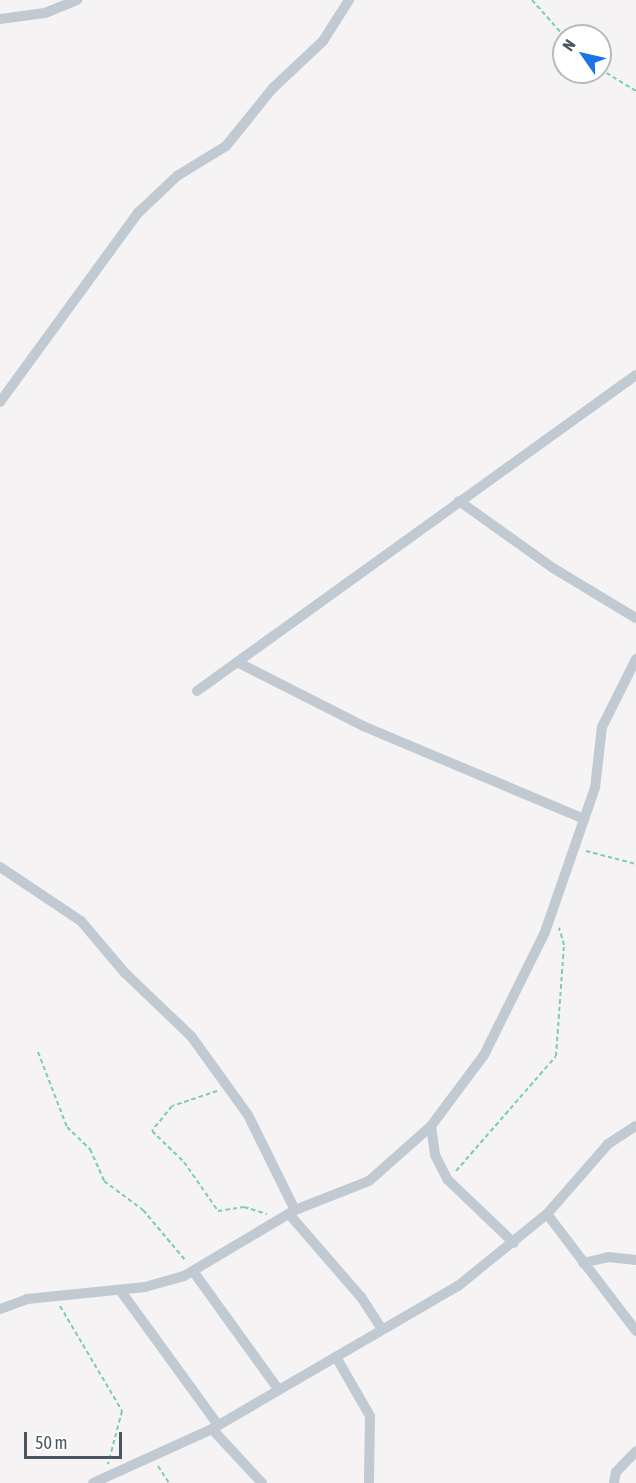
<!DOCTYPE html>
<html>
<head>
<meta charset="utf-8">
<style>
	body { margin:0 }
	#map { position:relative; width:636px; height:1483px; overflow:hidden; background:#f5f3f3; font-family:"Asap Condensed",sans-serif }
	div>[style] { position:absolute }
	.path>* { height:2px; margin-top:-1px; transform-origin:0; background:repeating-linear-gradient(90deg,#7ad0a6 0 4.5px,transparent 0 7.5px) }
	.minor>* { height:10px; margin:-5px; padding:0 5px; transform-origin:5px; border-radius:5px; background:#c1cad2 }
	span { translate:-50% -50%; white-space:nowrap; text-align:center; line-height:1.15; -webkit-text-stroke:6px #fff; paint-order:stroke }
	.north { position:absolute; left:552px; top:24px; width:60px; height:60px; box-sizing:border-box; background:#fff; border:2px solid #b7bbc0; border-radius:50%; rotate:304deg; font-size:16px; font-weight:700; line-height:24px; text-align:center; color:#4a5661 }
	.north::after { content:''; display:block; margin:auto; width:21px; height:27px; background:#1a73e8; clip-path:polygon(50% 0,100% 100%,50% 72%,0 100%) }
	.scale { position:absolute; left:24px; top:1432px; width:98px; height:27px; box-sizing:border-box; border:3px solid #4a5661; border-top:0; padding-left:8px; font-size:18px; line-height:21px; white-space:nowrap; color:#4a5661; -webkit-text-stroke:4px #fff; paint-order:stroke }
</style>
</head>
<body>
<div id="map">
	<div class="path">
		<i style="left:532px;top:0;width:48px;rotate:48.4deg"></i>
		<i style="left:600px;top:69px;width:42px;rotate:31.4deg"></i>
		<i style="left:586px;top:851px;width:52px;rotate:14.6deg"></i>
		<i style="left:38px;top:1052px;width:80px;rotate:68.9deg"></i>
		<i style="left:67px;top:1127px;width:32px;rotate:44deg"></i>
		<i style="left:90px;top:1149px;width:35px;rotate:66deg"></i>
		<i style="left:104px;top:1181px;width:49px;rotate:36.6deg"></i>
		<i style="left:143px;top:1210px;width:67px;rotate:49.9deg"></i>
		<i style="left:217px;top:1091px;width:47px;rotate:161.6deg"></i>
		<i style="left:172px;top:1106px;width:32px;rotate:129deg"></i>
		<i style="left:152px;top:1131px;width:45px;rotate:44.1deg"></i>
		<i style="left:184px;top:1162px;width:60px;rotate:55.2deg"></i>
		<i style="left:218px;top:1211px;width:26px;rotate:-9deg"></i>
		<i style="left:244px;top:1207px;width:24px;rotate:17deg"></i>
		<i style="left:456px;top:1171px;width:152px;rotate:-49deg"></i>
		<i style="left:556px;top:1056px;width:111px;rotate:-85.9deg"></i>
		<i style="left:564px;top:945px;width:18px;rotate:-106deg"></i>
		<i style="left:60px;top:1306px;width:122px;rotate:59.4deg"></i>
		<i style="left:122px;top:1411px;width:55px;rotate:104.8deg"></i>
		<i style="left:158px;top:1466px;width:20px;rotate:57deg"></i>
	</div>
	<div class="minor">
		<i style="left:0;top:19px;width:45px;rotate:-7.6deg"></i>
		<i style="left:45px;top:13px;width:35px;rotate:-22deg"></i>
		<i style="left:0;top:402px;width:234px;rotate:-53.9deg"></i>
		<i style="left:138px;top:213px;width:54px;rotate:-43.5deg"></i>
		<i style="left:177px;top:176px;width:57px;rotate:-31.5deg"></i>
		<i style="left:226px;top:146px;width:75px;rotate:-51deg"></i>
		<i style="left:273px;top:88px;width:69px;rotate:-43.2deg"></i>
		<i style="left:323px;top:41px;width:49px;rotate:-57.6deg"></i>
		<i style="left:459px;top:501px;width:115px;rotate:35.5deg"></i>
		<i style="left:553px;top:568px;width:97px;rotate:31.1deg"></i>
		<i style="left:239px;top:663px;width:139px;rotate:26.9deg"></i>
		<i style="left:363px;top:726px;width:240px;rotate:22.8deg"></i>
		<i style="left:197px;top:691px;width:541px;rotate:-35.75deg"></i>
		<i style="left:0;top:867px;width:97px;rotate:33.7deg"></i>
		<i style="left:81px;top:921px;width:68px;rotate:49.8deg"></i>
		<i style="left:125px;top:973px;width:91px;rotate:43.7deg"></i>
		<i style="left:191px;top:1036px;width:97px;rotate:54.2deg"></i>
		<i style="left:248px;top:1115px;width:106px;rotate:63.7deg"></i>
		<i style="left:431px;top:1126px;width:29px;rotate:82deg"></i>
		<i style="left:435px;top:1155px;width:28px;rotate:63deg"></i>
		<i style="left:448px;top:1180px;width:91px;rotate:43.7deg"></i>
		<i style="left:289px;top:1214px;width:110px;rotate:49.1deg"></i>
		<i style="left:361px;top:1297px;width:38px;rotate:57deg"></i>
		<i style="left:547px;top:1214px;width:147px;rotate:52.7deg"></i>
		<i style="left:583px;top:1263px;width:26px;rotate:-13deg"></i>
		<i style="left:608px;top:1257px;width:28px;rotate:6deg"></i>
		<i style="left:193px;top:1271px;width:145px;rotate:54.2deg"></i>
		<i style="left:120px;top:1290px;width:167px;rotate:54deg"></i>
		<i style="left:0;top:1309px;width:29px;rotate:-20deg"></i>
		<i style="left:27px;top:1299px;width:119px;rotate:-5.8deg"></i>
		<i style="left:145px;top:1287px;width:41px;rotate:-15.8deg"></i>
		<i style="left:184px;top:1276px;width:129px;rotate:-30.7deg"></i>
		<i style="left:295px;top:1210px;width:79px;rotate:-21.4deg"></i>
		<i style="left:369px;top:1181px;width:83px;rotate:-41.6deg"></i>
		<i style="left:431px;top:1126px;width:89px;rotate:-53.3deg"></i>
		<i style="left:484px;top:1055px;width:137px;rotate:-63.6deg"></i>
		<i style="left:545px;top:932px;width:152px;rotate:-70.9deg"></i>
		<i style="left:595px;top:788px;width:61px;rotate:-83.5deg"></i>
		<i style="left:602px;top:727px;width:76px;rotate:-63.4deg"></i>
		<i style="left:336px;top:1357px;width:68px;rotate:60deg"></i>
		<i style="left:370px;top:1416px;width:67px;rotate:90.9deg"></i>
		<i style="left:212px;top:1429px;width:74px;rotate:47.2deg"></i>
		<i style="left:93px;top:1483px;width:131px;rotate:-24.4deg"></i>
		<i style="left:212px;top:1429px;width:285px;rotate:-30.2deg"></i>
		<i style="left:458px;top:1286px;width:114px;rotate:-39deg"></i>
		<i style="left:547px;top:1214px;width:93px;rotate:-48.9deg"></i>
		<i style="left:608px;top:1144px;width:33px;rotate:-33deg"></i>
		<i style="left:614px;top:1483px;width:11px;rotate:-80deg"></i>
		<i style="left:616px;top:1472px;width:29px;rotate:-46deg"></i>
	</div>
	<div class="north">N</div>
	<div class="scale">50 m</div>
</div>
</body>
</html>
